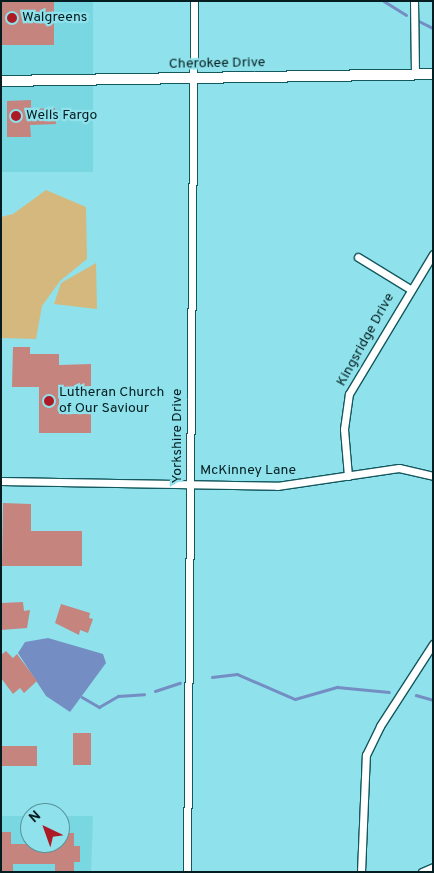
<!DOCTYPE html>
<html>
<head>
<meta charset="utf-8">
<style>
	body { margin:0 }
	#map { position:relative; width:434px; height:873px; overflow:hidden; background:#8fe2eb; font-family:Overpass,sans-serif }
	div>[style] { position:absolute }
	.built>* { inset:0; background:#78d7e1; transform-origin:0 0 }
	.green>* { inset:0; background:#d5b87e }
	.water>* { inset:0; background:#748ec4 }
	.stream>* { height:2.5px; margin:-1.25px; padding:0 1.25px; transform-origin:1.25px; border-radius:1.25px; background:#748ec4 }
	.building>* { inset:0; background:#c5847e; transform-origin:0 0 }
	.roads { filter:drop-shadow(1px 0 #14585f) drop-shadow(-1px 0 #14585f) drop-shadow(0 1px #14585f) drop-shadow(0 -1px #14585f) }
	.street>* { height:7px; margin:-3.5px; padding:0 3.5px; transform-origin:3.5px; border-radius:3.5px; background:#fff }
	.secondary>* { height:10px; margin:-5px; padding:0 5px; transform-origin:5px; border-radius:5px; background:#fff }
	.dots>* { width:14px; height:14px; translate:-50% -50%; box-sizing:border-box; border:2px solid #8fe2eb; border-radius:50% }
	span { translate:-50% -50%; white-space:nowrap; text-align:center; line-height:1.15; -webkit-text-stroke:4.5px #8fe2eb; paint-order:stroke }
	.poi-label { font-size:14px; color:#031d20 }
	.left { translate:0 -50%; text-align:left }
	.street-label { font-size:14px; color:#031d20 }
	.frame { position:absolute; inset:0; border:2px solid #031d20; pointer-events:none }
	.north { position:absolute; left:20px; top:803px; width:50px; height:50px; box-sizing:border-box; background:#8fe2eb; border:1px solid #57939a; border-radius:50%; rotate:318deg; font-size:14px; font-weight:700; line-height:20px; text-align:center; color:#031d20 }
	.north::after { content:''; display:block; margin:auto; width:18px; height:22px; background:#ad1a25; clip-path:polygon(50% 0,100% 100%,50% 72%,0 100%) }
</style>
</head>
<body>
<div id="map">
	<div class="built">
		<i style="left:1px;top:1px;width:92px;height:171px"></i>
		<i style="clip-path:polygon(1px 816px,30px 816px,30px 843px,60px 843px,60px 816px,93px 816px,91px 872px,1px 872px)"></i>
	</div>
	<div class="green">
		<i style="clip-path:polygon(46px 190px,86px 207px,87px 259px,60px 281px,42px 306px,36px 339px,1px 338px,1px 217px,13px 214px)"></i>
		<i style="clip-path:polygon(96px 263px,97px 309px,54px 304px,61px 283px)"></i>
	</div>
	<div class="water">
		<i style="clip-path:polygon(48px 638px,103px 654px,106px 663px,70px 712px,46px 696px,18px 653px,25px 642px)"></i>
	</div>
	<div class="stream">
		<i style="left:384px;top:1px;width:26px;rotate:32deg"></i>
		<i style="left:419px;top:21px;width:16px;rotate:27deg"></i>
		<i style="left:212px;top:677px;width:25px;rotate:-7deg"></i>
		<i style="left:237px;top:674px;width:63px;rotate:23.3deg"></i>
		<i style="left:295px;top:699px;width:44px;rotate:-15.9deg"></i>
		<i style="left:337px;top:687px;width:52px;rotate:5.5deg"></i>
		<i style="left:155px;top:691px;width:26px;rotate:-18deg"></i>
		<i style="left:416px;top:695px;width:18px;rotate:16deg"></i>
		<i style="left:82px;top:697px;width:20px;rotate:30deg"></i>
		<i style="left:99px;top:707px;width:22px;rotate:-30deg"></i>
		<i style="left:118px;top:696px;width:26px;rotate:-4deg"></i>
	</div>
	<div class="building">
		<i style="left:2px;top:1px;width:52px;height:44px"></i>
		<i style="clip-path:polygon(31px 100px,31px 109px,55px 108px,56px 124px,30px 125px,31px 137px,7px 137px,7px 101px)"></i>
		<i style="clip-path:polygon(13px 347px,30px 347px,30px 354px,59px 354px,59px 365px,91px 364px,91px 386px,59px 387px,59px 414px,91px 414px,91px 433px,39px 433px,39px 387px,12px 387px)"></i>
		<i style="clip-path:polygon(3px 503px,31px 504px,31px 531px,82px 531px,82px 566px,2px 566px)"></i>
		<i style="clip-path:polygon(23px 602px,24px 611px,30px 610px,27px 628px,1px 630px,1px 603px)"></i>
		<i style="clip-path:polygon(61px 604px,90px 613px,89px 618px,93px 619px,88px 633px,80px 630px,79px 635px,55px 623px)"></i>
		<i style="clip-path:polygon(6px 651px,13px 658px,17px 654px,37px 681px,24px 693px,20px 688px,13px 694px,1px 678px,1px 655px)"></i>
		<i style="left:73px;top:733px;width:18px;height:32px"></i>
		<i style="left:37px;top:746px;width:20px;height:36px;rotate:90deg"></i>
		<i style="clip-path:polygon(1px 832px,11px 832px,11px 844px,57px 844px,60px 833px,74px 833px,74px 846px,80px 846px,80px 862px,74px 862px,74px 872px,55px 872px,55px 864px,13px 864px,13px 872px,1px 872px)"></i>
	</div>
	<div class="roads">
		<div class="street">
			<i style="left:414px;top:1px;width:73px;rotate:89.2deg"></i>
			<i style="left:358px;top:257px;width:61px;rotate:31.6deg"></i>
			<i style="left:348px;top:476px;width:47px;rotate:-94.9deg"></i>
			<i style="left:344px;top:429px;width:35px;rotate:-82deg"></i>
			<i style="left:349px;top:394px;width:163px;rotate:-59deg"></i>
			<i style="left:1px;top:481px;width:276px;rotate:1deg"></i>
			<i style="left:277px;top:486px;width:123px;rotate:-8.4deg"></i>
			<i style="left:399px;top:468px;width:35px;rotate:13deg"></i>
			<i style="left:187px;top:872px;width:871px;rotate:-89.54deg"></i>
			<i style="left:361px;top:872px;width:117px;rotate:-87.6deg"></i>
			<i style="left:366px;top:755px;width:32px;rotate:-64deg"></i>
			<i style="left:380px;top:726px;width:98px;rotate:-57.1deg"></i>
			<i style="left:422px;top:872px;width:12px;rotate:-24deg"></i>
		</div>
		<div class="secondary">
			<i style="left:1px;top:81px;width:432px;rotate:-0.9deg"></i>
		</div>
	</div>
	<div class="dots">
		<i style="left:12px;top:18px;background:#ad1a25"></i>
		<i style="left:16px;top:116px;background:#ad1a25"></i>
		<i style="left:49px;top:401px;background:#ad1a25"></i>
	</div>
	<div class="poi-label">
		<span class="left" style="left:22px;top:18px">Walgreens</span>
		<span class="left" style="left:26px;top:116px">Wells Fargo</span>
		<span class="left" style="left:59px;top:401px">Lutheran Church<br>of Our Saviour</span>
	</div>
	<div class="street-label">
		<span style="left:217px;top:64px;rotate:-1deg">Cherokee Drive</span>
		<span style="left:366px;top:340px;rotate:-61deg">Kingsridge Drive</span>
		<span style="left:178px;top:436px;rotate:-90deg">Yorkshire Drive</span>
		<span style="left:248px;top:471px">McKinney Lane</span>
	</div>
	<div class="frame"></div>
	<div class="north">N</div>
</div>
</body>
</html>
